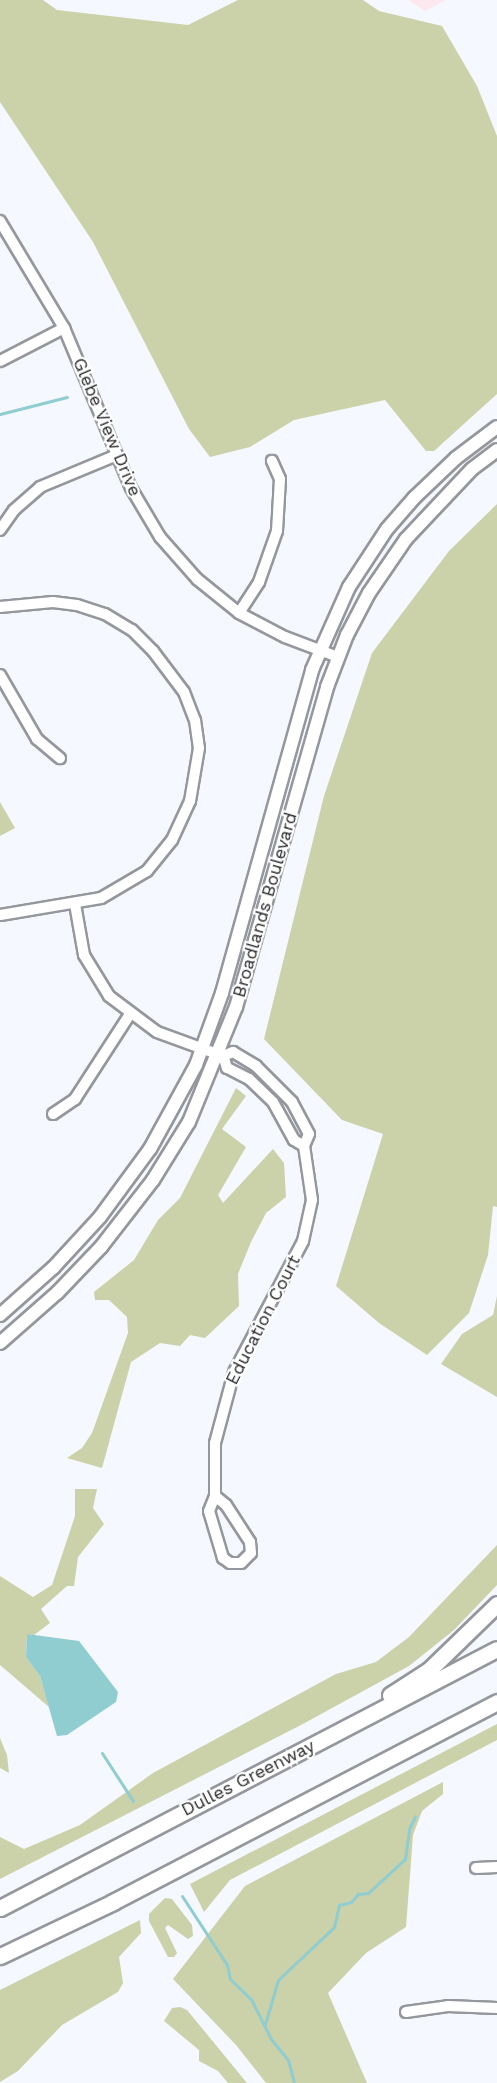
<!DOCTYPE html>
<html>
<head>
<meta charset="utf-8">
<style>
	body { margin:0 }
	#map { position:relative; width:497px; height:2083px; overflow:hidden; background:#f5f8fe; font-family:"Work Sans",sans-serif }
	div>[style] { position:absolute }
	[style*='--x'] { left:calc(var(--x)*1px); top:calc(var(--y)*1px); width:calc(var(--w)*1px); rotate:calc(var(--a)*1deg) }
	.industrial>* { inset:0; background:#fce8ef }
	.green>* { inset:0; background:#cbd1a9 }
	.water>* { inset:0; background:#8fcdd1 }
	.stream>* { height:3px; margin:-1.5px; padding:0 1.5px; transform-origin:1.5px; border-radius:1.5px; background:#8fcdd1 }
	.roads { filter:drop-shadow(2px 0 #94979c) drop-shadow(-2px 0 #94979c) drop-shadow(0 2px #94979c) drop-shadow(0 -2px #94979c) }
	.minor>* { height:10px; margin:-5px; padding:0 5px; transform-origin:5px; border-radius:5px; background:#fff }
	.major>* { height:12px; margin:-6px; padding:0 6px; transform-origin:6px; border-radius:6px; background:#fff }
	.highway>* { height:15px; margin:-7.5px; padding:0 7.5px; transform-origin:7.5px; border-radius:7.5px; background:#fff }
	span { translate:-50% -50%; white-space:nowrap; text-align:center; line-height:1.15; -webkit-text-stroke:4.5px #fff; paint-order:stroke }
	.street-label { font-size:18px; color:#2a2b2d }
</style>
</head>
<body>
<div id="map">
	<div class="industrial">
		<i style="clip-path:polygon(408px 0,446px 0,425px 11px)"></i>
	</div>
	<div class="green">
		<i style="clip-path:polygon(0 0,43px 0,57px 10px,188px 25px,238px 0,363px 0,379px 11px,442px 26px,477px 86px,497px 136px,497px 394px,434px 451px,426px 451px,385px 400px,294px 420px,250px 447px,210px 457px,189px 429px,93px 242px,0 102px)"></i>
		<i style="clip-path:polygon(497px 504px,497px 1207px,493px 1206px,488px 1255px,469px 1313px,427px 1355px,379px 1323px,336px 1286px,383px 1134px,342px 1120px,264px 1039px,324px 796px,372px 653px,449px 551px)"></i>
		<i style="clip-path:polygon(0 802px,15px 828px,0 836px)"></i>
		<i style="clip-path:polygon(236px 1088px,246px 1096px,222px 1129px,246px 1147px,218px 1195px,223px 1203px,273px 1149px,284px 1163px,286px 1197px,266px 1213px,251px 1242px,238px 1274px,239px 1306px,205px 1338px,190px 1335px,180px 1346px,160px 1343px,131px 1362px,102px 1468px,67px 1458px,82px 1448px,92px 1433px,128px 1333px,127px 1317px,109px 1300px,95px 1300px,94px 1292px,134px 1260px,158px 1220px,180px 1198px)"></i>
		<i style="clip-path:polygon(497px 1296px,497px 1397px,441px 1364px,462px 1334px,493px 1315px)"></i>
		<i style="clip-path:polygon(75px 1489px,97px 1489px,93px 1508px,104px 1524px,78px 1557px,74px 1586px,67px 1586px,41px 1609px,50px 1623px,34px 1635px,27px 1634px,26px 1657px,40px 1676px,49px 1707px,0 1665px,0 1576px,33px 1597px,52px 1585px,75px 1516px)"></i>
		<i style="clip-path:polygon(497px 1545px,497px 1585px,454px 1630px,409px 1666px,301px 1725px,0 1879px,0 1837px,24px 1849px,80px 1825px,153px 1773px,336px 1674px,376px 1662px,409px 1637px)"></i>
		<i style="clip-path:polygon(497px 1724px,497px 1740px,230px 1880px,204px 1912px,190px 1884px)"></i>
		<i style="clip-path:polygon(0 1738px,7px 1755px,9px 1773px,0 1768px)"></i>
		<i style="clip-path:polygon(443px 1782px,443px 1794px,422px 1811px,413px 1835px,406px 1927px,366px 1953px,328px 1993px,367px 2083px,266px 2083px,236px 2045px,173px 1979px,245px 1886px)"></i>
		<i style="clip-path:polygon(165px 1898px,172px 1899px,192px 1925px,193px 1936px,188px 1939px,168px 1925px,165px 1928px,177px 1953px,174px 1957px,168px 1957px,149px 1921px,149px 1914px)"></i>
		<i style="clip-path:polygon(140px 1920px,141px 1933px,119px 1957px,123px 1983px,118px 1992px,62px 2025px,18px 2071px,0 2082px,0 1990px)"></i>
		<i style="clip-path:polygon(180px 2007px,187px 2010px,247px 2083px,228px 2083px,218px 2071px,199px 2061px,199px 2050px,164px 2021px,172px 2008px)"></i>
	</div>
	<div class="water">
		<i style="clip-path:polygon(27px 1634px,79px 1641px,118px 1692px,116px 1702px,67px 1735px,57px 1736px,40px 1676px,26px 1657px)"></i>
	</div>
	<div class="stream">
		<i style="--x:0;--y:414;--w:69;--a:-14.2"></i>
		<i style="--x:102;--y:1753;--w:57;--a:57.1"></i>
		<i style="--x:182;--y:1896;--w:82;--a:56.9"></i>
		<i style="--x:227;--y:1965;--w:14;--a:78"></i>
		<i style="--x:230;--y:1979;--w:29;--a:44"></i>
		<i style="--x:251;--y:1999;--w:45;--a:63.4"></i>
		<i style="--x:271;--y:2039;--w:27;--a:51"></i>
		<i style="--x:288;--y:2060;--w:24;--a:75"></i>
		<i style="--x:265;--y:2024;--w:46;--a:-73.5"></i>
		<i style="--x:278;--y:1980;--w:77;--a:-43.4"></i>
		<i style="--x:334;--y:1927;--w:23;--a:-77"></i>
		<i style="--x:339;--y:1905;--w:12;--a:-14"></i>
		<i style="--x:351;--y:1902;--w:11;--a:-49"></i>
		<i style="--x:358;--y:1894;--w:10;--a:-6"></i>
		<i style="--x:368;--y:1893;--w:50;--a:-42.6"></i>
		<i style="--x:405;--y:1859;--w:30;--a:-82"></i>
		<i style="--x:409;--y:1829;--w:14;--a:-65"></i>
	</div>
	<div class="roads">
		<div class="minor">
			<i style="--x:0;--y:221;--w:125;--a:59.1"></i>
			<i style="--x:64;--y:328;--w:173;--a:67.3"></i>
			<i style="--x:131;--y:488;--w:57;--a:59.4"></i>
			<i style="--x:160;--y:537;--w:56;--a:48.6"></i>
			<i style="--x:197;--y:579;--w:54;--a:39"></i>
			<i style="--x:239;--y:613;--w:52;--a:27.6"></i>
			<i style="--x:285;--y:637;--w:57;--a:20.7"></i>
			<i style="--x:0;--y:361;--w:72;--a:-27.3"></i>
			<i style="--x:0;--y:530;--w:24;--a:-55"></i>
			<i style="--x:14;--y:510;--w:35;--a:-41"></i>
			<i style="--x:40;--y:487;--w:83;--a:-22.6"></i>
			<i style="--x:0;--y:607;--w:53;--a:-5.4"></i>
			<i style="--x:53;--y:602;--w:24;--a:7"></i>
			<i style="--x:77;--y:605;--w:29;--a:18"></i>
			<i style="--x:105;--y:614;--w:31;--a:31"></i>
			<i style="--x:132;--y:630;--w:30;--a:45"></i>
			<i style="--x:153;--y:651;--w:51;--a:52.9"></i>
			<i style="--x:184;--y:692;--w:30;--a:69"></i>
			<i style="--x:195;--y:720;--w:28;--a:82"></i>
			<i style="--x:199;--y:748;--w:54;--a:99.6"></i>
			<i style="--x:190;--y:801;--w:43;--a:114.8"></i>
			<i style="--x:172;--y:840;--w:40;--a:129"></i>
			<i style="--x:147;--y:871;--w:53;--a:149.6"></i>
			<i style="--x:101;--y:898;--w:102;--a:170.4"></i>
			<i style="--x:239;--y:613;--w:37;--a:-57"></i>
			<i style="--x:259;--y:582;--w:54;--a:-70.6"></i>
			<i style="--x:277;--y:531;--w:52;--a:-86.7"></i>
			<i style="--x:280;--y:479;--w:20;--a:-114"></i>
			<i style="--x:0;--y:675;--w:74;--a:60"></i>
			<i style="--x:37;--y:739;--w:30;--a:40"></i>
			<i style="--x:75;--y:904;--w:52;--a:80"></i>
			<i style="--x:84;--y:955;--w:48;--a:58.6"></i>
			<i style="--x:109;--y:996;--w:60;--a:36.9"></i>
			<i style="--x:157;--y:1032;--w:70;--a:20"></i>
			<i style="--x:233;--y:1052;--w:27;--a:31"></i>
			<i style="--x:256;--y:1066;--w:51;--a:45"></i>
			<i style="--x:292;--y:1102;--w:36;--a:62"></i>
			<i style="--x:309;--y:1134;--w:13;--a:113"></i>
			<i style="--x:304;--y:1146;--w:12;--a:-149"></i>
			<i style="--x:294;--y:1140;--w:43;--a:-118.9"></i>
			<i style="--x:273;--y:1102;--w:33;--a:-136"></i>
			<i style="--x:249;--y:1079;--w:25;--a:-153"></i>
			<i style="--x:227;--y:1068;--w:13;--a:-108"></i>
			<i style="--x:223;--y:1056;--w:11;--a:-22"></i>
			<i style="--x:53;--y:1114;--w:27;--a:-34"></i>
			<i style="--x:75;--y:1099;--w:101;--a:-57.1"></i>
			<i style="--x:215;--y:1496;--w:14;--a:39"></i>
			<i style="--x:226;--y:1505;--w:44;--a:57"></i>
			<i style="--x:250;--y:1542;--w:11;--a:85"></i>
			<i style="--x:251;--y:1553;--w:14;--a:135"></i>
			<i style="--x:241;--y:1563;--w:11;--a:180"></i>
			<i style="--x:230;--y:1563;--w:9;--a:-144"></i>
			<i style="--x:223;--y:1558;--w:49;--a:-106.6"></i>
			<i style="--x:209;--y:1511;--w:16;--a:-68"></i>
			<i style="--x:215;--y:1496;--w:53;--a:-90"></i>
			<i style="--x:215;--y:1443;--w:73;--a:-75"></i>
			<i style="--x:234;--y:1372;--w:148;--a:-62.2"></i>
			<i style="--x:303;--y:1241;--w:42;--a:-77.6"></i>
			<i style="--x:312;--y:1200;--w:55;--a:-98.4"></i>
			<i style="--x:476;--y:1868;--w:21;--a:-3"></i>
			<i style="--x:406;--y:2012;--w:42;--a:-8.1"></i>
			<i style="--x:448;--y:2006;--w:49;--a:2.3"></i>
		</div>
		<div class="major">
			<i style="--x:0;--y:1315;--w:71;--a:-41.6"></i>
			<i style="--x:53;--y:1268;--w:69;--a:-47.3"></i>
			<i style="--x:100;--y:1217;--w:84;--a:-53.7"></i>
			<i style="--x:150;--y:1149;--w:96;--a:-61.3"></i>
			<i style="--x:196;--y:1065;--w:77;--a:-70.1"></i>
			<i style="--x:222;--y:993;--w:335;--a:-74.4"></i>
			<i style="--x:312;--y:670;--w:91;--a:-66"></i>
			<i style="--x:349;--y:587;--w:69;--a:-56.8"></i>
			<i style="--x:387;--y:529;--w:41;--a:-48.9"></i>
			<i style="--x:414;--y:498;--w:58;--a:-43.6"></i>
			<i style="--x:456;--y:458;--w:51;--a:-37.1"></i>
			<i style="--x:0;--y:1343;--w:76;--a:-41.3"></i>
			<i style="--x:57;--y:1293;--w:64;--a:-46.3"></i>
			<i style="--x:101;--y:1247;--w:85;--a:-52.2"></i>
			<i style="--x:153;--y:1180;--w:68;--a:-58.2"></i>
			<i style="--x:189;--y:1122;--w:124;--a:-67.8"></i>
			<i style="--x:236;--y:1007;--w:333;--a:-74.1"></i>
			<i style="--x:327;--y:687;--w:56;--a:-69"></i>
			<i style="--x:347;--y:635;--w:47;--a:-62.4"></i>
			<i style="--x:369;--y:593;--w:65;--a:-55.6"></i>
			<i style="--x:406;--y:539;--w:96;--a:-46.7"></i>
			<i style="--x:472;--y:469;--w:31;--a:-37"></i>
		</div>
		<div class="highway">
			<i style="--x:390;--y:1695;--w:46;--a:-32.7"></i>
			<i style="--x:429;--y:1670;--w:95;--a:-44.1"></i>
			<i style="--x:0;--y:1908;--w:560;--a:-27.53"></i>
			<i style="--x:0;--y:1956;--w:125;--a:-25.5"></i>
			<i style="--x:113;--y:1902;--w:433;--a:-27.5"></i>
		</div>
	</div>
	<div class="street-label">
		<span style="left:107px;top:427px;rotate:67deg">Glebe View Drive</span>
		<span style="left:265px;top:905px;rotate:-74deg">Broadlands Boulevard</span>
		<span style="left:263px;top:1320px;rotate:-63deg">Education Court</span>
		<span style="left:248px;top:1778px;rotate:-27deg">Dulles Greenway</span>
	</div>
</div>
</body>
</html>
